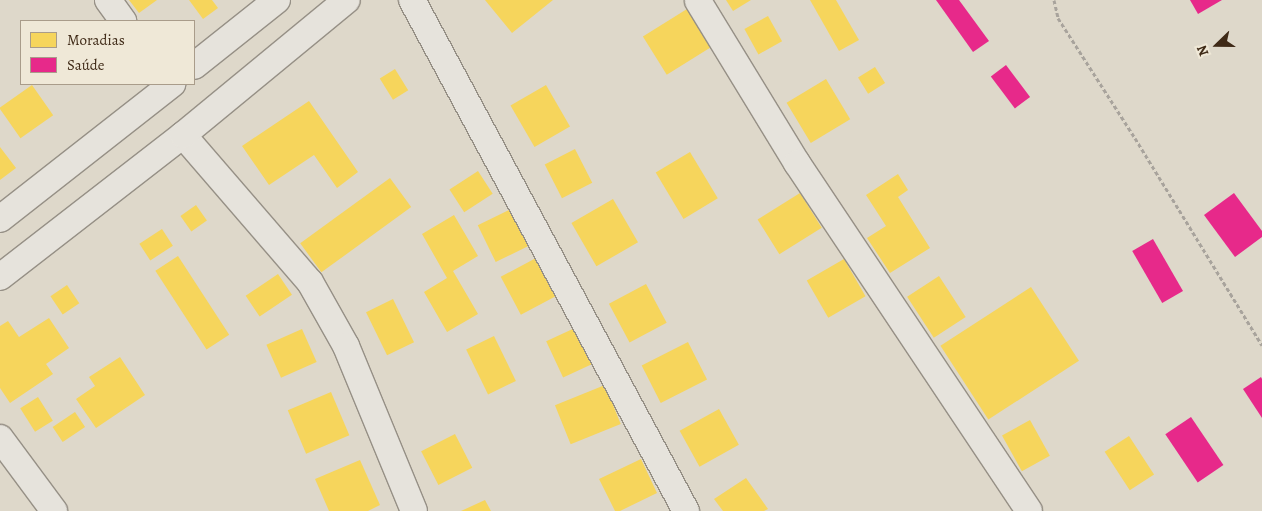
<!DOCTYPE html>
<html>
<head>
<meta charset="utf-8">
<style>
	body { margin:0 }
	#map { position:relative; width:1262px; height:511px; overflow:hidden; background:#ded8ca; font-family:Alegreya,serif }
	div>[style] { position:absolute }
	[style*='--x'] { left:calc(var(--x)*1px); top:calc(var(--y)*1px); width:calc(var(--w)*1px); rotate:calc(var(--a)*1deg) }
	.homes>* { inset:0; background:#f6d55c; transform-origin:0 0 }
	.health>* { inset:0; background:#e7298a; transform-origin:0 0 }
	.path>* { height:3px; margin-top:-1.5px; transform-origin:0; background:repeating-linear-gradient(90deg,#a8a39c 0 4px,transparent 0 6.5px) }
	.roads { filter:drop-shadow(1px 0 #969086) drop-shadow(-1px 0 #969086) drop-shadow(0 1px #969086) drop-shadow(0 -1px #969086) }
	.street>* { height:26px; margin:-13px; padding:0 13px; transform-origin:13px; border-radius:13px; background:#e6e3dc }
	span { translate:-50% -50%; white-space:nowrap; text-align:center; line-height:1.15; -webkit-text-stroke:5px #efe8d7; paint-order:stroke }
	.legend { position:absolute; left:20px; top:20px; width:175px; height:65px; box-sizing:border-box; background:#efe8d7; border:1px solid #a99c8a; margin:0; padding:6px 9px; list-style:none; font-size:15px; color:#3f2a17 }
	.legend li { display:flex; align-items:center; gap:10px; height:25px }
	.legend b { width:25px; border:1px solid #a99c8a }
	.north { position:absolute; left:1192px; top:20px; width:50px; height:50px; -webkit-text-stroke:4px #efe8d7; paint-order:stroke; rotate:248deg; font-size:14px; font-weight:700; line-height:20px; text-align:center; color:#3f2a17 }
	.north::after { content:''; display:block; margin:auto; width:18px; height:22px; background:#3f2a17; clip-path:polygon(50% 0,100% 100%,50% 72%,0 100%) }
</style>
</head>
<body>
<div id="map">
	<div class="homes">
		<i style="clip-path:polygon(129px 0,157px 0,139px 13px)"></i>
		<i style="clip-path:polygon(189px 0,212px 0,218px 8px,203px 19px)"></i>
		<i style="clip-path:polygon(485px 0,553px 0,512px 33px)"></i>
		<i style="clip-path:polygon(726px 0,751px 0,733px 11px)"></i>
		<i style="clip-path:polygon(810px 0,836px 0,859px 40px,839px 51px)"></i>
		<i style="left:687px;top:9px;width:45px;height:52px;rotate:58deg"></i>
		<i style="left:768px;top:16px;width:29px;height:27px;rotate:61deg"></i>
		<i style="left:875px;top:67px;width:19px;height:20px;rotate:58deg"></i>
		<i style="left:395px;top:69px;width:25px;height:18px;rotate:58deg"></i>
		<i style="left:826px;top:79px;width:47px;height:46px;rotate:59deg"></i>
		<i style="left:32px;top:85px;width:37px;height:40px;rotate:55deg"></i>
		<i style="left:546px;top:85px;width:48px;height:41px;rotate:60deg"></i>
		<i style="clip-path:polygon(309px 101px,358px 172px,337px 188px,314px 155px,269px 185px,242px 146px)"></i>
		<i style="clip-path:polygon(0 147px,16px 168px,0 180px)"></i>
		<i style="left:575px;top:149px;width:38px;height:34px;rotate:63deg"></i>
		<i style="left:690px;top:152px;width:54px;height:40px;rotate:59deg"></i>
		<i style="left:478px;top:171px;width:27px;height:34px;rotate:57deg"></i>
		<i style="clip-path:polygon(898px 174px,908px 190px,898px 197px,930px 248px,890px 273px,867px 238px,886px 226px,866px 195px)"></i>
		<i style="left:390px;top:178px;width:36px;height:111px;rotate:54deg"></i>
		<i style="left:800px;top:193px;width:41px;height:50px;rotate:58deg"></i>
		<i style="left:613px;top:199px;width:50px;height:48px;rotate:60deg"></i>
		<i style="left:196px;top:205px;width:19px;height:19px;rotate:55deg"></i>
		<i style="left:511px;top:209px;width:41px;height:37px;rotate:64deg"></i>
		<i style="clip-path:polygon(454px 215px,478px 256px,453px 271px,478px 314px,447px 332px,424px 292px,447px 278px,422px 234px)"></i>
		<i style="left:162px;top:229px;width:20px;height:27px;rotate:57deg"></i>
		<i style="left:178px;top:256px;width:94px;height:27px;rotate:57deg"></i>
		<i style="left:536px;top:258px;width:43px;height:40px;rotate:62deg"></i>
		<i style="left:844px;top:259px;width:43px;height:43px;rotate:60deg"></i>
		<i style="left:278px;top:274px;width:25px;height:39px;rotate:56deg"></i>
		<i style="left:939px;top:276px;width:49px;height:38px;rotate:57deg"></i>
		<i style="left:646px;top:284px;width:44px;height:42px;rotate:62deg"></i>
		<i style="left:67px;top:285px;width:22px;height:20px;rotate:56deg"></i>
		<i style="left:1031px;top:287px;width:88px;height:108px;rotate:57deg"></i>
		<i style="left:393px;top:299px;width:48px;height:30px;rotate:64deg"></i>
		<i style="clip-path:polygon(49px 318px,69px 348px,46px 364px,53px 374px,10px 403px,0 388px,0 326px,8px 321px,19px 337px)"></i>
		<i style="left:577px;top:327px;width:40px;height:34px;rotate:65deg"></i>
		<i style="left:302px;top:329px;width:36px;height:39px;rotate:66deg"></i>
		<i style="left:494px;top:336px;width:50px;height:31px;rotate:64deg"></i>
		<i style="left:688px;top:342px;width:42px;height:52px;rotate:63deg"></i>
		<i style="clip-path:polygon(120px 357px,145px 395px,96px 428px,76px 399px,95px 386px,89px 377px)"></i>
		<i style="left:605px;top:385px;width:42px;height:54px;rotate:68deg"></i>
		<i style="left:331px;top:392px;width:47px;height:47px;rotate:67deg"></i>
		<i style="left:38px;top:397px;width:28px;height:21px;rotate:58deg"></i>
		<i style="left:719px;top:409px;width:41px;height:45px;rotate:61deg"></i>
		<i style="left:75px;top:412px;width:18px;height:27px;rotate:56deg"></i>
		<i style="left:1030px;top:420px;width:41px;height:32px;rotate:61deg"></i>
		<i style="left:455px;top:434px;width:38px;height:38px;rotate:63deg"></i>
		<i style="left:1129px;top:436px;width:46px;height:29px;rotate:57deg"></i>
		<i style="clip-path:polygon(641px 459px,657px 493px,620px 511px,615px 511px,599px 479px)"></i>
		<i style="clip-path:polygon(360px 460px,380px 505px,368px 511px,329px 511px,315px 479px)"></i>
		<i style="clip-path:polygon(746px 478px,768px 509px,764px 511px,723px 511px,714px 499px)"></i>
		<i style="clip-path:polygon(485px 500px,491px 511px,461px 511px)"></i>
	</div>
	<div class="health">
		<i style="clip-path:polygon(936px 0,959px 0,989px 41px,973px 52px)"></i>
		<i style="clip-path:polygon(1190px 0,1222px 0,1198px 14px)"></i>
		<i style="left:1006px;top:65px;width:40px;height:19px;rotate:53deg"></i>
		<i style="clip-path:polygon(1234px 193px,1262px 231px,1262px 237px,1235px 257px,1204px 215px)"></i>
		<i style="left:1153px;top:239px;width:60px;height:24px;rotate:60deg"></i>
		<i style="clip-path:polygon(1261px 377px,1262px 379px,1262px 418px,1243px 389px)"></i>
		<i style="left:1191px;top:417px;width:58px;height:31px;rotate:56deg"></i>
	</div>
	<div class="path">
		<i style="--x:1054;--y:0;--w:18;--a:77"></i>
		<i style="--x:1058;--y:18;--w:143;--a:57.3"></i>
		<i style="--x:1135;--y:138;--w:243;--a:58.5"></i>
	</div>
	<div class="roads">
		<div class="street">
			<i style="--x:108;--y:0;--w:26;--a:54"></i>
			<i style="--x:412;--y:0;--w:580;--a:61.8"></i>
			<i style="--x:698;--y:1;--w:190;--a:58.6"></i>
			<i style="--x:797;--y:163;--w:418;--a:56.3"></i>
			<i style="--x:194;--y:66;--w:106;--a:-38.5"></i>
			<i style="--x:183;--y:135;--w:194;--a:49.2"></i>
			<i style="--x:310;--y:282;--w:73;--a:60.6"></i>
			<i style="--x:346;--y:346;--w:178;--a:67.6"></i>
			<i style="--x:0;--y:219;--w:219;--a:-38.1"></i>
			<i style="--x:0;--y:277;--w:232;--a:-37.8"></i>
			<i style="--x:183;--y:135;--w:212;--a:-39.5"></i>
			<i style="--x:0;--y:438;--w:91;--a:53.5"></i>
		</div>
	</div>
	<ul class="legend">
	<li><b style="height:14px;background:#f6d55c"></b>Moradias</li>
	<li><b style="height:14px;background:#e7298a"></b>Saúde</li>
	</ul>
	<div class="north">N</div>
</div>
</body>
</html>
